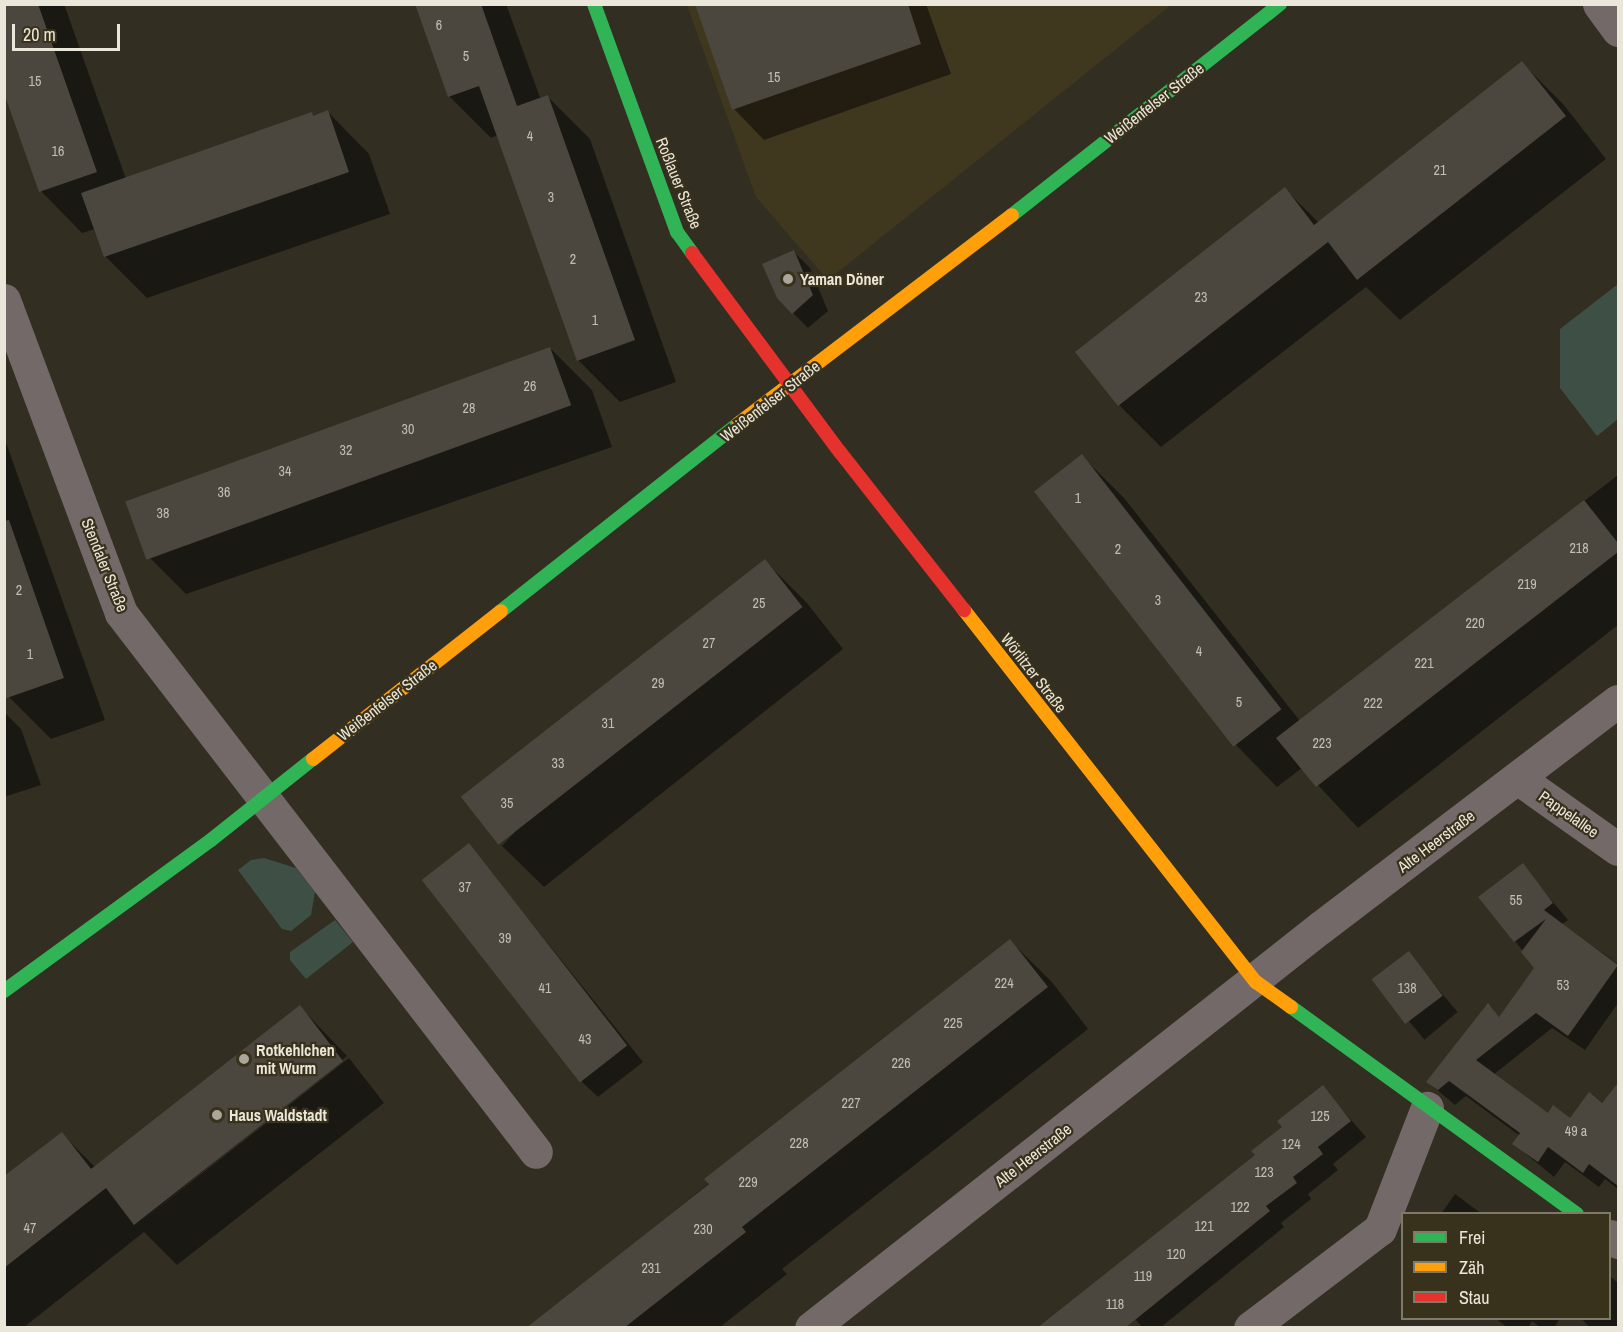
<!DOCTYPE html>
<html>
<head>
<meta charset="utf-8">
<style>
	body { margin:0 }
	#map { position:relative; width:1623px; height:1332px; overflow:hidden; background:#322e22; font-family:"Archivo Narrow",sans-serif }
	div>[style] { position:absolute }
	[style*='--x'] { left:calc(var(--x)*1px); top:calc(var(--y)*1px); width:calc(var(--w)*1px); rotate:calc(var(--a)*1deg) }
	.built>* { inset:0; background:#40381e }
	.green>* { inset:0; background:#3e5045 }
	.shadow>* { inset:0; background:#0007; transform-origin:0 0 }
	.building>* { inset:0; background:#4c473e; transform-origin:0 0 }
	.street>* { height:33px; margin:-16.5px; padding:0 16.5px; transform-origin:16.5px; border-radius:16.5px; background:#736969 }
	.fast>* { height:14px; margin:-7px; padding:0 7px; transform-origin:7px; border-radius:7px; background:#30b455 }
	.slow>* { height:14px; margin:-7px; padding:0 7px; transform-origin:7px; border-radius:7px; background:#ff9f0a }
	.jam>* { height:14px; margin:-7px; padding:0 7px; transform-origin:7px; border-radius:7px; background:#e5322d }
	.dots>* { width:16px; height:16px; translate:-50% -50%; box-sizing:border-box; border:3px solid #38311c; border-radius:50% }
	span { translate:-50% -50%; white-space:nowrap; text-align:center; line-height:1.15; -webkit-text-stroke:4.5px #38311c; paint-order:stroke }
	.number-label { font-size:14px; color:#c2beb2 }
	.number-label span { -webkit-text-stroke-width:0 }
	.street-label { font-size:16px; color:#eae6d9 }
	.poi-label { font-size:16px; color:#eae6d9; font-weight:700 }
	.left { translate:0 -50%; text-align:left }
	.frame { position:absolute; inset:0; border:6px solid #eae6d9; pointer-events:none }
	.legend { position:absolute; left:1401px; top:1212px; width:210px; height:108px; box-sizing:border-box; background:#38311c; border:2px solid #7f7968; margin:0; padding:8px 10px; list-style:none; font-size:18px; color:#eae6d9 }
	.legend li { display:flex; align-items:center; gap:12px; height:30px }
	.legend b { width:30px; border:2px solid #7f7968 }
	.scale { position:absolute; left:12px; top:24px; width:108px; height:27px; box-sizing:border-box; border:3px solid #eae6d9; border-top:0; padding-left:8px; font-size:18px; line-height:21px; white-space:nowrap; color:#eae6d9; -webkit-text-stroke:4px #38311c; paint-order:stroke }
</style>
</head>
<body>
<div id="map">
	<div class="built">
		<i style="clip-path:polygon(687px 5px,1171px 5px,828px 280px,756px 197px)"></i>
	</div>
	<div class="green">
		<i style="clip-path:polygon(1618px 284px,1618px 419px,1597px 436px,1560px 388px,1560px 329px)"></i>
		<i style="clip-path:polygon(264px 858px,296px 868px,315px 892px,311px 915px,291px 931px,282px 929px,238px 870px,251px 860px)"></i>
		<i style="clip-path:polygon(335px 920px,353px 942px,306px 979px,290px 960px,290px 952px)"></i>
	</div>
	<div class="shadow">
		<i style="clip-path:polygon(4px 4px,64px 4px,126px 179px,311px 114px,314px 117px,328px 112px,369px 154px,390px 214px,147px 298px,105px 256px,95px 229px,82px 233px,41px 191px)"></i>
		<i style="clip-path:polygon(417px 4px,506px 4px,541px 100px,548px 97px,590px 139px,676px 382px,620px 402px,578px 360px,498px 135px,491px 138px,449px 96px)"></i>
		<i style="clip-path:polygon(697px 4px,926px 4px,951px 74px,764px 140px,734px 109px)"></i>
		<i style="clip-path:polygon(1522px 63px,1564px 105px,1606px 159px,1400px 320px,1366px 287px,1161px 447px,1119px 405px,1077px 352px,1285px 189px,1319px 223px)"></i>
		<i style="clip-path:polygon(794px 252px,810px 268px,828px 311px,808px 328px,778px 298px)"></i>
		<i style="clip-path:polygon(550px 348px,592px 390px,612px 447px,186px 594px,144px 552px)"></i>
		<i style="clip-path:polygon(4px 437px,105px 720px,51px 739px,9px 697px,4px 684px)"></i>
		<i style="clip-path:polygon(1082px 456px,1124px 498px,1300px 721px,1618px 475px,1618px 625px,1358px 828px,1302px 768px,1277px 787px,1236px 745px)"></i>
		<i style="clip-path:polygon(765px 561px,807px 603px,843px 649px,544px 887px,502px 846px)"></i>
		<i style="clip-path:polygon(4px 712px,21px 729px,41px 785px,4px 797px)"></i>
		<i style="clip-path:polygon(469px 845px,643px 1062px,598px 1097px,582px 1082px)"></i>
		<i style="clip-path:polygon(1522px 865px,1568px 920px,1562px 924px,1618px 964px,1618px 1003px,1585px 1050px,1552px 1028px,1493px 1075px,1548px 1115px,1571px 1120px,1606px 1100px,1618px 1109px,1618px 1189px,1605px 1179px,1599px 1187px,1565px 1162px,1554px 1177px,1514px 1144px,1520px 1136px,1466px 1096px,1455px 1105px,1428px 1082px,1488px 1005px,1500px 1018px,1536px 968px,1481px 897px)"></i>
		<i style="clip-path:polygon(1010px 941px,1052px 982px,1088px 1029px,782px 1269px,787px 1274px,719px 1328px,529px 1328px)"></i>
		<i style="left:1408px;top:953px;width:77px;height:43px;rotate:50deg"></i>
		<i style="clip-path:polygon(300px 1007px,347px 1056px,139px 1223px,349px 1058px,384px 1103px,177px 1265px,144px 1232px,23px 1328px,4px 1328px,4px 1178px,62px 1134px,95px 1167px)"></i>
		<i style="clip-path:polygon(1322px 1087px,1366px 1137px,1333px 1164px,1338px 1170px,1308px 1194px,1311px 1199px,1281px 1223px,1284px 1227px,1160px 1328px,1143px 1328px,1135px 1319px,1257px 1156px)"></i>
		<i style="clip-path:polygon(1455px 1194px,1482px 1214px,1441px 1214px)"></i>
		<i style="clip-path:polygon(1610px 1276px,1618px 1283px,1618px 1328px,1590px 1328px,1581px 1318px,1610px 1318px)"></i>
		<i style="clip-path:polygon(1495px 1318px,1560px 1318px,1554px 1328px,1541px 1328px,1532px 1321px,1528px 1328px,1508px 1328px)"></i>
	</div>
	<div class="building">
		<i style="clip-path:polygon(4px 4px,38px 4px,97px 172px,39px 192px,4px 93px)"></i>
		<i style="clip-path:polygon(415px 4px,481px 4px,517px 106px,548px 95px,635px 340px,577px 361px,479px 86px,448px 97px)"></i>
		<i style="clip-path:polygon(695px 4px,908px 4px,921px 44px,732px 110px)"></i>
		<i style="clip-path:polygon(1522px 61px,1566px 116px,1357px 280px,1328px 242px,1118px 406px,1075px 352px,1285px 187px,1314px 225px)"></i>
		<i style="clip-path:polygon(328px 110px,349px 172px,104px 257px,81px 193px,312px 112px,313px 116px)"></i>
		<i style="clip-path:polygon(794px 250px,813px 295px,792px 314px,777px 298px,762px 264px)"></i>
		<i style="left:550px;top:347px;width:62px;height:452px;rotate:70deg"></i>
		<i style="left:1082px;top:454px;width:324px;height:61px;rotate:52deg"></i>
		<i style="clip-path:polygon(1584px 500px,1618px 543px,1618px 552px,1316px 787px,1276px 738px)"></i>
		<i style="clip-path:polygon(9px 520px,64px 678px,4px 699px,4px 521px)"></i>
		<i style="left:765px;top:559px;width:61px;height:386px;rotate:52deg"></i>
		<i style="left:469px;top:843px;width:257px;height:60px;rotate:52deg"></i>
		<i style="clip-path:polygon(1523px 863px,1553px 903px,1544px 910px,1618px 965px,1568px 1036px,1536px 1013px,1476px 1060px,1548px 1113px,1553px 1105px,1570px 1118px,1589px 1092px,1602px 1103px,1618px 1083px,1618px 1186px,1589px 1164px,1583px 1173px,1548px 1147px,1538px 1162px,1512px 1144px,1520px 1133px,1449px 1081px,1438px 1090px,1426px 1082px,1488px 1003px,1499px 1017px,1534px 968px,1521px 952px,1546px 919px,1514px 942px,1478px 897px)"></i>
		<i style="clip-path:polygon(1010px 939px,1048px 987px,742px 1227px,746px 1232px,624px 1328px,526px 1328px,709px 1184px,704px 1179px)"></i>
		<i style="left:1409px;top:951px;width:56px;height:47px;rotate:53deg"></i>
		<i style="clip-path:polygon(300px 1005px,343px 1061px,134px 1225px,106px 1188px,4px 1268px,4px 1176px,62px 1132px,99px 1179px,91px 1169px)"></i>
		<i style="clip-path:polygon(1323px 1085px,1351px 1121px,1318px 1147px,1323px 1154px,1293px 1177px,1297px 1183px,1266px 1206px,1270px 1211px,1125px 1328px,1037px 1328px,1255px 1155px,1251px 1151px,1282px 1127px,1277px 1121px)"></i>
	</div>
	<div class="street">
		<i style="--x:1599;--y:4;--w:32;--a:54"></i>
		<i style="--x:4;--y:300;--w:334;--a:69.5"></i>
		<i style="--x:121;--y:613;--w:680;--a:52.41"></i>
		<i style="--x:1519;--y:779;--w:121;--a:35.3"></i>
		<i style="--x:1610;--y:1236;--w:10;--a:37"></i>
		<i style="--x:811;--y:1328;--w:649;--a:-38.18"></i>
		<i style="--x:1321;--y:927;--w:373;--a:-37.3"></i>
		<i style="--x:1250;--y:1328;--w:163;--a:-37.3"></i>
		<i style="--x:1380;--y:1229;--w:130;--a:-68.8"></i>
	</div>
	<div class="fast">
		<i style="--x:594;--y:4;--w:243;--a:70"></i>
		<i style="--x:677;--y:232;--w:26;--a:54"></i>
		<i style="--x:1012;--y:215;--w:341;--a:-38.2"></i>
		<i style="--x:501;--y:611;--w:303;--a:-38.3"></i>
		<i style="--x:4;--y:991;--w:256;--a:-36.1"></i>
		<i style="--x:211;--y:840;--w:130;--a:-38.5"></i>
		<i style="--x:1291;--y:1007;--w:353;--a:35.9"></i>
	</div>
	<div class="slow">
		<i style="--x:739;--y:423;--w:343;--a:-37.3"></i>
		<i style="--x:964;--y:610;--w:473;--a:51.9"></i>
		<i style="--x:1256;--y:982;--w:43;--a:35.5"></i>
		<i style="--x:313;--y:759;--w:239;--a:-38.2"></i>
	</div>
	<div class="jam">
		<i style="--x:692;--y:253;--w:248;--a:53.4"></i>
		<i style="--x:840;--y:452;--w:201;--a:51.9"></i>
	</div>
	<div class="dots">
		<i style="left:788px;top:279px;background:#aaa699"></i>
		<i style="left:244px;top:1059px;background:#aaa699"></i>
		<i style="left:217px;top:1115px;background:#aaa699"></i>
	</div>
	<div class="number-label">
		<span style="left:439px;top:25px">6</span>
		<span style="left:466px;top:56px">5</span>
		<span style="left:774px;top:77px">15</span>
		<span style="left:35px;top:81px">15</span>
		<span style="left:530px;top:136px">4</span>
		<span style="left:58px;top:151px">16</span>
		<span style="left:1440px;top:170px">21</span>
		<span style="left:551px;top:197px">3</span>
		<span style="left:573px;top:259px">2</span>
		<span style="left:1201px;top:297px">23</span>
		<span style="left:595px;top:320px">1</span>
		<span style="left:530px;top:386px">26</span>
		<span style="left:469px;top:408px">28</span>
		<span style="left:408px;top:429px">30</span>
		<span style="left:346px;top:450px">32</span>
		<span style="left:285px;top:471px">34</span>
		<span style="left:224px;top:492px">36</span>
		<span style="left:1078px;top:498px">1</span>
		<span style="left:163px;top:513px">38</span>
		<span style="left:1579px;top:548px">218</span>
		<span style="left:1118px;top:549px">2</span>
		<span style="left:1527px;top:584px">219</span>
		<span style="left:19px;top:590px">2</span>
		<span style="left:1158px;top:600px">3</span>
		<span style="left:759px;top:603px">25</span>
		<span style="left:1475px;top:623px">220</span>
		<span style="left:709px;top:643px">27</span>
		<span style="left:1199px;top:651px">4</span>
		<span style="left:30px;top:654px">1</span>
		<span style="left:1424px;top:663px">221</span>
		<span style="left:658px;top:683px">29</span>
		<span style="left:1239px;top:702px">5</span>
		<span style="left:1373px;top:703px">222</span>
		<span style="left:608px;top:723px">31</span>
		<span style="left:1322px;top:743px">223</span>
		<span style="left:558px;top:763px">33</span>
		<span style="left:507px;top:803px">35</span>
		<span style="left:465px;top:887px">37</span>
		<span style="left:1516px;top:900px">55</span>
		<span style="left:505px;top:938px">39</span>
		<span style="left:1004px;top:983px">224</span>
		<span style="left:1563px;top:985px">53</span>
		<span style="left:545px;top:988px">41</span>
		<span style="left:1407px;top:988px">138</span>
		<span style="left:953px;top:1023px">225</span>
		<span style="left:585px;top:1039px">43</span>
		<span style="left:901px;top:1063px">226</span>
		<span style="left:851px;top:1103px">227</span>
		<span style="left:1320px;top:1116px">125</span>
		<span style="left:1576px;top:1131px">49 a</span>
		<span style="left:799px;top:1143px">228</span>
		<span style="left:1291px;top:1144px">124</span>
		<span style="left:1264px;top:1172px">123</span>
		<span style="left:748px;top:1182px">229</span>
		<span style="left:1240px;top:1207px">122</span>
		<span style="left:1204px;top:1226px">121</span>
		<span style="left:30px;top:1228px">47</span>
		<span style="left:703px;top:1229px">230</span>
		<span style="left:1176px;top:1254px">120</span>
		<span style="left:651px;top:1268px">231</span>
		<span style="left:1143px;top:1276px">119</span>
		<span style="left:1115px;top:1304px">118</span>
	</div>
	<div class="street-label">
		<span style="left:1154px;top:103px;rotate:-38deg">Weißenfelser Straße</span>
		<span style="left:679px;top:183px;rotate:68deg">Roßlauer Straße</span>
		<span style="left:770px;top:401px;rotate:-38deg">Weißenfelser Straße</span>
		<span style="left:105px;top:565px;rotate:68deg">Stendaler Straße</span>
		<span style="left:1034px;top:673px;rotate:52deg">Wörlitzer Straße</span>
		<span style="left:387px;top:700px;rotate:-38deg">Weißenfelser Straße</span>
		<span style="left:1569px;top:814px;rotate:35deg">Pappelallee</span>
		<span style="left:1436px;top:841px;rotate:-37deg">Alte Heerstraße</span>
		<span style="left:1033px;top:1155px;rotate:-38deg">Alte Heerstraße</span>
	</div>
	<div class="poi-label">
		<span class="left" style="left:800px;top:279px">Yaman Döner</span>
		<span class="left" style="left:256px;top:1059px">Rotkehlchen<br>mit Wurm</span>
		<span class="left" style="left:229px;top:1115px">Haus Waldstadt</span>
	</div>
	<div class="frame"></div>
	<ul class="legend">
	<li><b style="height:8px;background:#30b455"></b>Frei</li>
	<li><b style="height:8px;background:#ff9f0a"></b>Zäh</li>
	<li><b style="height:8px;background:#e5322d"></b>Stau</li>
	</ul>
	<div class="scale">20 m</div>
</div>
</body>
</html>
